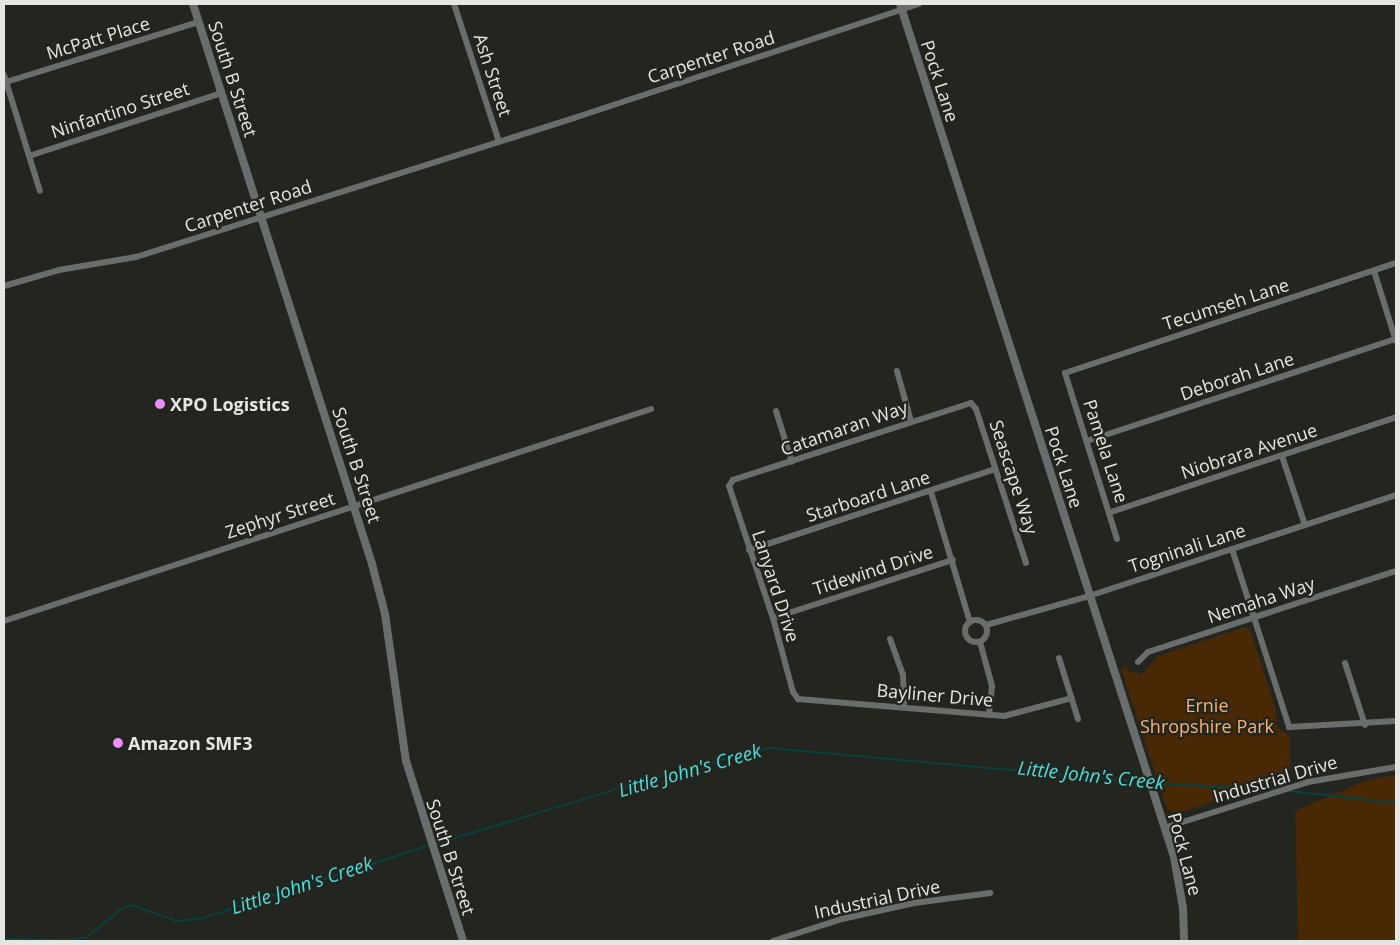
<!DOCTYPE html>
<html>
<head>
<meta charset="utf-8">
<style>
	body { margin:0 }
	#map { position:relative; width:1400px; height:945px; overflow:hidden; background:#22261e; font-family:"Open Sans",sans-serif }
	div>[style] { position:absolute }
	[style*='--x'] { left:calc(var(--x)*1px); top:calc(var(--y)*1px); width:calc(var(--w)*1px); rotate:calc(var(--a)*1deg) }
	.green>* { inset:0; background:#492805 }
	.stream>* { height:2px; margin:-1px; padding:0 1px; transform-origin:1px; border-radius:1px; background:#084243 }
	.minor>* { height:6px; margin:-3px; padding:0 3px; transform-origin:3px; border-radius:3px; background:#696e6c }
	.minor>.ring { margin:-3px; padding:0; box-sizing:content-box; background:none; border:6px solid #696e6c; border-radius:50% }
	.tertiary>* { height:8px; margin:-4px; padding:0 4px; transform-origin:4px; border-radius:4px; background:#696e6c }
	.dots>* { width:14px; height:14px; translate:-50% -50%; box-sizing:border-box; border:2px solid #22261e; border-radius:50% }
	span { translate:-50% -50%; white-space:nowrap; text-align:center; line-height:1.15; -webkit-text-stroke:4.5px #22261e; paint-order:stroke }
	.street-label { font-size:18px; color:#e4e7e1 }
	.poi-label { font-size:18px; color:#e4e7e1; font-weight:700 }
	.left { translate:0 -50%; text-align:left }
	.park-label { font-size:18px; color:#fcb26d }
	.water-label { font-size:19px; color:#4adde1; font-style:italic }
	.frame { position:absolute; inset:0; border:5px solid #e4e7e1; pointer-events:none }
</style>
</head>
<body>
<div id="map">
	<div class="green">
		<i style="clip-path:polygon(1245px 627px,1250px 629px,1275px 707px,1278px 728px,1290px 736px,1290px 776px,1176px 814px,1167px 809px,1121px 668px,1126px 666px,1130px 672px,1142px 674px,1158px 656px)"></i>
		<i style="clip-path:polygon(1396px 775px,1396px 941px,1298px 941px,1295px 811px,1367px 780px)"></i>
	</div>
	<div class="stream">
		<i style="--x:1154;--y:783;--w:120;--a:3.3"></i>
		<i style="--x:1288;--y:791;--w:109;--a:6.3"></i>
		<i style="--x:435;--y:844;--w:253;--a:-16.8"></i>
		<i style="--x:677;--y:771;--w:95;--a:-14"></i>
		<i style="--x:769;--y:748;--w:379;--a:5.2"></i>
		<i style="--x:4;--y:939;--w:65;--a:0.9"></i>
		<i style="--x:69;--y:940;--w:18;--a:-9"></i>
		<i style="--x:87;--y:937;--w:48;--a:-39"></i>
		<i style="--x:124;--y:907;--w:8;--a:-14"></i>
		<i style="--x:132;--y:905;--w:47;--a:20"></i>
		<i style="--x:176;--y:921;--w:27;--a:-6"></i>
		<i style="--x:203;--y:918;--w:238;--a:-17.8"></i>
	</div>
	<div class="minor">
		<i style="--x:454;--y:4;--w:145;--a:71.9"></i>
		<i style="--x:4;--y:75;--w:121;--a:72.8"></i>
		<i style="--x:6;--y:82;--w:202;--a:-17.3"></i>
		<i style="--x:29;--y:156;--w:203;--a:-18.1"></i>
		<i style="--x:1374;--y:271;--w:73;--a:72.6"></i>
		<i style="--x:4;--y:286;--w:57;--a:-16.2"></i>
		<i style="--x:59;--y:270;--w:78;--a:-9.6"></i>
		<i style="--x:136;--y:257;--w:460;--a:-17.6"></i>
		<i style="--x:574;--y:118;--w:363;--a:-18.3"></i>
		<i style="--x:897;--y:371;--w:52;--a:74.4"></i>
		<i style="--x:776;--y:411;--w:53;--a:72.6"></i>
		<i style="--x:1087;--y:441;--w:324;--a:-18.3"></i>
		<i style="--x:1282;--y:456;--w:73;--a:71.6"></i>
		<i style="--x:931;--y:492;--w:136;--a:73.3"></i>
		<i style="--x:1111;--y:512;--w:300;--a:-18.4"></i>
		<i style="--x:1117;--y:539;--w:174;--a:-107.4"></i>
		<i style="--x:1065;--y:373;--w:349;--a:-18.4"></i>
		<i style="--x:1232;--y:549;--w:187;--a:72.2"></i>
		<i style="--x:1289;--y:727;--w:107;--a:-3.2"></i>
		<i style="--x:749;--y:550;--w:259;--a:-18.2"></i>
		<i style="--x:1026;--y:563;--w:162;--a:-108"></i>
		<i style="--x:976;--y:409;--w:8;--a:-130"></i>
		<i style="--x:971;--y:403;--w:250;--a:162.1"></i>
		<i style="--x:733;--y:480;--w:7;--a:124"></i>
		<i style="--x:729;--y:486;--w:139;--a:71.6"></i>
		<i style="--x:773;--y:618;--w:77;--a:74.9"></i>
		<i style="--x:793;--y:692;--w:9;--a:54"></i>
		<i style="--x:798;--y:699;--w:207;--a:4.7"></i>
		<i style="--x:1004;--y:716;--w:70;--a:-14.8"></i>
		<i style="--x:773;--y:618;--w:189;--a:-17.9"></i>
		<i class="ring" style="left:965px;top:620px;width:16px;height:16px"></i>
		<i style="--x:4;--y:621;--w:681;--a:-18.14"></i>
		<i style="--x:986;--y:625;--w:107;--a:-15.7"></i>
		<i style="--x:1089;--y:596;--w:323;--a:-18.2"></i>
		<i style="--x:890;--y:639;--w:38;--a:70"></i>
		<i style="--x:903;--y:675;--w:32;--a:88"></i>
		<i style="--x:980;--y:642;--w:46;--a:74.7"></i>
		<i style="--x:992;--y:686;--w:29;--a:96"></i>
		<i style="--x:1059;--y:658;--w:64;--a:72.7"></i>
		<i style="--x:1138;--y:662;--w:14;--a:-45"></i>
		<i style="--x:1148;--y:652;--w:261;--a:-18.1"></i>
		<i style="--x:1345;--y:663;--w:65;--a:72.1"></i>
		<i style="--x:1164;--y:828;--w:151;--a:-17.7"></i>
		<i style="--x:1308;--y:782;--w:89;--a:-9.7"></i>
		<i style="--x:773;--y:941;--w:72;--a:-17.7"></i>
		<i style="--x:842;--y:919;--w:74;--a:-12.5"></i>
		<i style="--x:914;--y:903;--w:77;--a:-7.5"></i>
	</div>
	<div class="tertiary">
		<i style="--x:193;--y:4;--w:588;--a:72.27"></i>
		<i style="--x:372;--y:564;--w:52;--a:75.4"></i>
		<i style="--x:385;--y:614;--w:148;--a:81.9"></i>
		<i style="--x:406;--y:761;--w:189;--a:72.4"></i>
		<i style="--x:900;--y:4;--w:896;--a:72.19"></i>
		<i style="--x:1174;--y:857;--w:52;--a:80"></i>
		<i style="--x:1183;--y:908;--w:33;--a:88"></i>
	</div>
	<div class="dots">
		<i style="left:160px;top:404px;background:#eb8dfc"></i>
		<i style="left:118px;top:743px;background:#eb8dfc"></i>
	</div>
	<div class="street-label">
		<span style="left:98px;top:38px;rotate:-17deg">McPatt Place</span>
		<span style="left:711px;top:57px;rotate:-18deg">Carpenter Road</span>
		<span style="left:493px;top:75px;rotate:72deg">Ash Street</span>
		<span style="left:233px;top:79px;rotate:72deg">South B Street</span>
		<span style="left:940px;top:81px;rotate:72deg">Pock Lane</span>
		<span style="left:120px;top:110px;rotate:-18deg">Ninfantino Street</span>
		<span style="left:248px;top:206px;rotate:-18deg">Carpenter Road</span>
		<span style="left:1226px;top:304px;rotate:-18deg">Tecumseh Lane</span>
		<span style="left:1237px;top:376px;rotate:-18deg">Deborah Lane</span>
		<span style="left:844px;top:428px;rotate:-19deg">Catamaran Way</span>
		<span style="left:1106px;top:451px;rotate:72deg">Pamela Lane</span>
		<span style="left:1249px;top:451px;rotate:-18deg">Niobrara Avenue</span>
		<span style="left:357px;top:465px;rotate:72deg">South B Street</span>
		<span style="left:1064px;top:467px;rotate:72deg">Pock Lane</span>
		<span style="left:1014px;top:477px;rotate:72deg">Seascape Way</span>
		<span style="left:868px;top:496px;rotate:-18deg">Starboard Lane</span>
		<span style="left:280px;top:515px;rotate:-18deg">Zephyr Street</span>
		<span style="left:1187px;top:548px;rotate:-18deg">Togninali Lane</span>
		<span style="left:873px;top:570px;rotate:-18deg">Tidewind Drive</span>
		<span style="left:776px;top:586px;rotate:72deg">Lanyard Drive</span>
		<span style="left:1261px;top:600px;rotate:-18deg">Nemaha Way</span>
		<span style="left:935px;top:695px;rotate:5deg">Bayliner Drive</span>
		<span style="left:1275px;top:779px;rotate:-16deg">Industrial Drive</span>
		<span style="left:1185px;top:854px;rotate:75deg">Pock Lane</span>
		<span style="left:451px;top:857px;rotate:72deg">South B Street</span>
		<span style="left:877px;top:899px;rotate:-12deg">Industrial Drive</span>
	</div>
	<div class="poi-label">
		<span class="left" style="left:170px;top:404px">XPO Logistics</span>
		<span class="left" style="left:128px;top:743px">Amazon SMF3</span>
	</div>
	<div class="park-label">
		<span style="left:1207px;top:716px">Ernie<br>Shropshire Park</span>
	</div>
	<div class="water-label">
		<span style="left:690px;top:771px;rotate:-16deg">Little John's Creek</span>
		<span style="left:1091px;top:776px;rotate:6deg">Little John's Creek</span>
		<span style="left:302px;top:886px;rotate:-18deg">Little John's Creek</span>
	</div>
	<div class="frame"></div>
</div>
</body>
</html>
